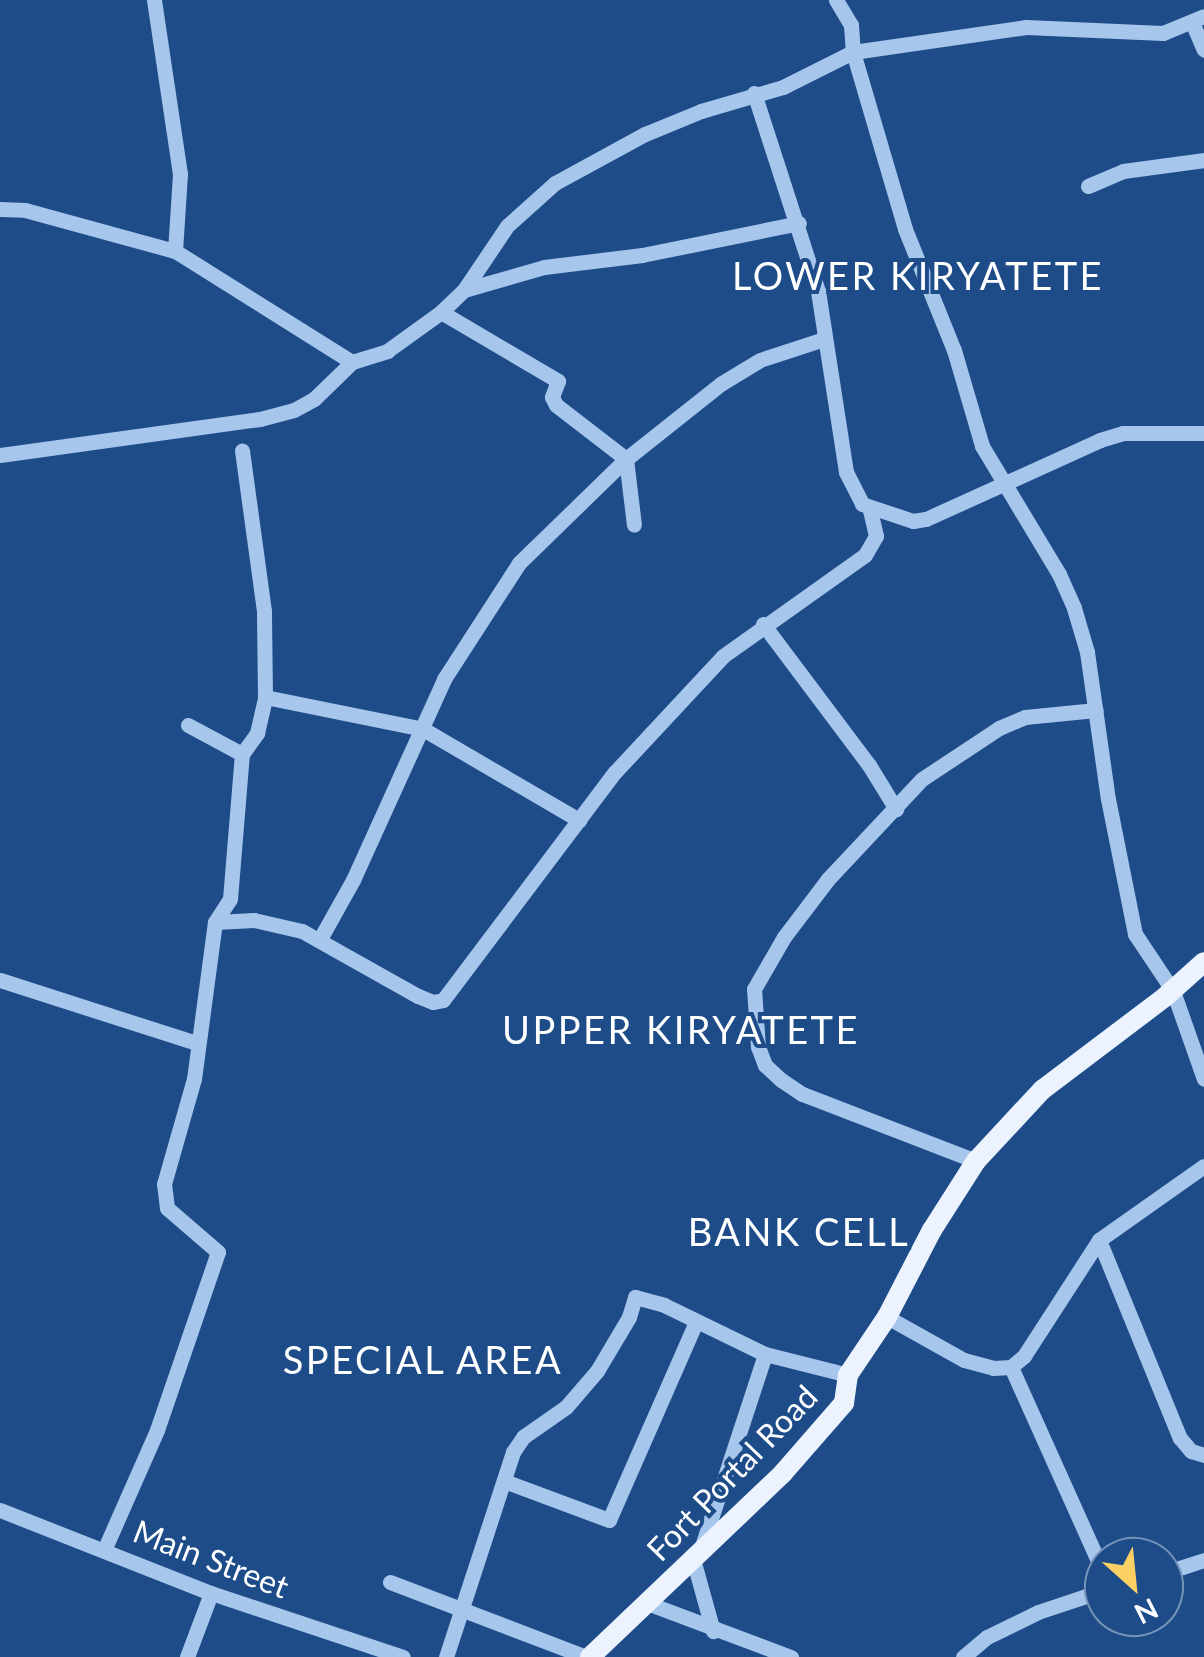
<!DOCTYPE html>
<html>
<head>
<meta charset="utf-8">
<style>
	body { margin:0 }
	#map { position:relative; width:1204px; height:1657px; overflow:hidden; background:#1d4c89; font-family:Lato,sans-serif }
	div>[style] { position:absolute }
	[style*='--x'] { left:calc(var(--x)*1px); top:calc(var(--y)*1px); width:calc(var(--w)*1px); rotate:calc(var(--a)*1deg) }
	.minor>* { height:15px; margin:-7.5px; padding:0 7.5px; transform-origin:7.5px; border-radius:7.5px; background:#a7c6ec }
	.major>* { height:20px; margin:-10px; padding:0 10px; transform-origin:10px; border-radius:10px; background:#ecf3ff }
	span { translate:-50% -50%; white-space:nowrap; text-align:center; line-height:1.15; -webkit-text-stroke:8px #1d4c89; paint-order:stroke }
	.street-label { font-size:32px; color:#fff }
	.quarter-label { font-size:38px; color:#fff; letter-spacing:2.5px }
	.north { position:absolute; left:1084px; top:1537px; width:100px; height:100px; box-sizing:border-box; background:#1d4c89; border:2px solid #7794b8; border-radius:50%; rotate:153deg; font-size:28px; font-weight:700; line-height:40px; text-align:center; color:#fff }
	.north::after { content:''; display:block; margin:auto; width:35px; height:45px; background:#fbd065; clip-path:polygon(50% 0,100% 100%,50% 72%,0 100%) }
</style>
</head>
<body>
<div id="map">
	<div class="minor">
		<i style="--x:154;--y:0;--w:176;--a:81.5"></i>
		<i style="--x:180;--y:174;--w:77;--a:93.7"></i>
		<i style="--x:836;--y:0;--w:29;--a:59"></i>
		<i style="--x:851;--y:25;--w:27;--a:86"></i>
		<i style="--x:853;--y:52;--w:184;--a:73.6"></i>
		<i style="--x:905;--y:229;--w:131;--a:68"></i>
		<i style="--x:954;--y:350;--w:100;--a:73.7"></i>
		<i style="--x:982;--y:446;--w:149;--a:59"></i>
		<i style="--x:1059;--y:574;--w:37;--a:66"></i>
		<i style="--x:1074;--y:608;--w:46;--a:73.5"></i>
		<i style="--x:1087;--y:652;--w:148;--a:81.9"></i>
		<i style="--x:1108;--y:799;--w:138;--a:78.7"></i>
		<i style="--x:1135;--y:934;--w:69;--a:56.3"></i>
		<i style="--x:1173;--y:991;--w:93;--a:70.6"></i>
		<i style="--x:1192;--y:22;--w:30;--a:67"></i>
		<i style="--x:754;--y:93;--w:208;--a:72.1"></i>
		<i style="--x:818;--y:291;--w:183;--a:81.2"></i>
		<i style="--x:846;--y:472;--w:36;--a:63"></i>
		<i style="--x:862;--y:504;--w:54;--a:18.4"></i>
		<i style="--x:913;--y:521;--w:13;--a:-9"></i>
		<i style="--x:926;--y:519;--w:191;--a:-24.4"></i>
		<i style="--x:1100;--y:440;--w:24;--a:-17"></i>
		<i style="--x:1123;--y:433;--w:81;--a:0"></i>
		<i style="--x:1088;--y:186;--w:38;--a:-23"></i>
		<i style="--x:1123;--y:171;--w:82;--a:-7.7"></i>
		<i style="--x:0;--y:209;--w:25;--a:2"></i>
		<i style="--x:25;--y:210;--w:156;--a:15.3"></i>
		<i style="--x:175;--y:251;--w:209;--a:32.1"></i>
		<i style="--x:464;--y:290;--w:83;--a:-16"></i>
		<i style="--x:544;--y:267;--w:99;--a:-7"></i>
		<i style="--x:642;--y:255;--w:160;--a:-11.5"></i>
		<i style="--x:441;--y:312;--w:136;--a:30.5"></i>
		<i style="--x:558;--y:381;--w:17;--a:111"></i>
		<i style="--x:552;--y:397;--w:9;--a:63"></i>
		<i style="--x:556;--y:405;--w:88;--a:37.6"></i>
		<i style="--x:626;--y:459;--w:66;--a:83.1"></i>
		<i style="--x:0;--y:455;--w:262;--a:-7.9"></i>
		<i style="--x:260;--y:419;--w:35;--a:-15"></i>
		<i style="--x:294;--y:410;--w:23;--a:-29"></i>
		<i style="--x:314;--y:399;--w:53;--a:-44.2"></i>
		<i style="--x:352;--y:362;--w:37;--a:-17"></i>
		<i style="--x:387;--y:351;--w:67;--a:-35.8"></i>
		<i style="--x:441;--y:312;--w:32;--a:-44"></i>
		<i style="--x:464;--y:290;--w:77;--a:-56.1"></i>
		<i style="--x:507;--y:226;--w:64;--a:-41.9"></i>
		<i style="--x:555;--y:183;--w:102;--a:-28.6"></i>
		<i style="--x:645;--y:134;--w:61;--a:-22.3"></i>
		<i style="--x:701;--y:111;--w:85;--a:-16.3"></i>
		<i style="--x:783;--y:87;--w:78;--a:-26.6"></i>
		<i style="--x:853;--y:52;--w:175;--a:-8.2"></i>
		<i style="--x:1026;--y:27;--w:137;--a:2.5"></i>
		<i style="--x:1163;--y:33;--w:44;--a:-22.5"></i>
		<i style="--x:763;--y:624;--w:176;--a:53.1"></i>
		<i style="--x:869;--y:765;--w:52;--a:58.5"></i>
		<i style="--x:265;--y:697;--w:161;--a:11.4"></i>
		<i style="--x:423;--y:729;--w:181;--a:30.3"></i>
		<i style="--x:188;--y:725;--w:61;--a:28.2"></i>
		<i style="--x:215;--y:922;--w:39;--a:-3"></i>
		<i style="--x:254;--y:920;--w:49;--a:12.9"></i>
		<i style="--x:302;--y:931;--w:133;--a:29.3"></i>
		<i style="--x:418;--y:996;--w:16;--a:22"></i>
		<i style="--x:433;--y:1002;--w:10;--a:-11"></i>
		<i style="--x:443;--y:1000;--w:286;--a:-53"></i>
		<i style="--x:615;--y:772;--w:158;--a:-47"></i>
		<i style="--x:723;--y:656;--w:174;--a:-35.4"></i>
		<i style="--x:865;--y:555;--w:22;--a:-60"></i>
		<i style="--x:876;--y:536;--w:28;--a:-103"></i>
		<i style="--x:320;--y:939;--w:68;--a:-60.8"></i>
		<i style="--x:353;--y:880;--w:221;--a:-65.6"></i>
		<i style="--x:444;--y:679;--w:138;--a:-57.1"></i>
		<i style="--x:519;--y:563;--w:149;--a:-44.2"></i>
		<i style="--x:626;--y:459;--w:122;--a:-38.4"></i>
		<i style="--x:722;--y:383;--w:44;--a:-31.2"></i>
		<i style="--x:760;--y:360;--w:67;--a:-18.2"></i>
		<i style="--x:0;--y:980;--w:206;--a:17.8"></i>
		<i style="--x:976;--y:1161;--w:186;--a:-158.9"></i>
		<i style="--x:802;--y:1094;--w:25;--a:-146"></i>
		<i style="--x:781;--y:1080;--w:22;--a:-137"></i>
		<i style="--x:765;--y:1065;--w:19;--a:-111"></i>
		<i style="--x:758;--y:1047;--w:58;--a:-93.9"></i>
		<i style="--x:754;--y:989;--w:60;--a:-60"></i>
		<i style="--x:784;--y:937;--w:73;--a:-52.8"></i>
		<i style="--x:828;--y:879;--w:137;--a:-46.8"></i>
		<i style="--x:922;--y:779;--w:92;--a:-33.5"></i>
		<i style="--x:999;--y:728;--w:28;--a:-23"></i>
		<i style="--x:1025;--y:717;--w:71;--a:-5.6"></i>
		<i style="--x:1099;--y:1240;--w:214;--a:67.8"></i>
		<i style="--x:1180;--y:1438;--w:17;--a:50"></i>
		<i style="--x:1191;--y:1451;--w:14;--a:17"></i>
		<i style="--x:887;--y:1317;--w:88;--a:29.2"></i>
		<i style="--x:964;--y:1360;--w:30;--a:15"></i>
		<i style="--x:993;--y:1368;--w:18;--a:-3"></i>
		<i style="--x:1011;--y:1367;--w:17;--a:-40"></i>
		<i style="--x:1024;--y:1356;--w:138;--a:-57.1"></i>
		<i style="--x:1099;--y:1240;--w:128;--a:-35.2"></i>
		<i style="--x:1011;--y:1367;--w:227;--a:65.8"></i>
		<i style="--x:504;--y:1481;--w:112;--a:20.4"></i>
		<i style="--x:609;--y:1520;--w:216;--a:-66.3"></i>
		<i style="--x:0;--y:1510;--w:227;--a:21.5"></i>
		<i style="--x:211;--y:1593;--w:202;--a:18.4"></i>
		<i style="--x:702;--y:1546;--w:202;--a:-71.8"></i>
		<i style="--x:105;--y:1548;--w:129;--a:-66.2"></i>
		<i style="--x:157;--y:1430;--w:188;--a:-71.1"></i>
		<i style="--x:218;--y:1252;--w:67;--a:-139.2"></i>
		<i style="--x:167;--y:1208;--w:24;--a:-97"></i>
		<i style="--x:164;--y:1184;--w:109;--a:-74.1"></i>
		<i style="--x:194;--y:1079;--w:158;--a:-82.4"></i>
		<i style="--x:215;--y:922;--w:27;--a:-57"></i>
		<i style="--x:230;--y:899;--w:145;--a:-85.3"></i>
		<i style="--x:242;--y:754;--w:26;--a:-54"></i>
		<i style="--x:257;--y:733;--w:37;--a:-77"></i>
		<i style="--x:265;--y:697;--w:86;--a:-90.7"></i>
		<i style="--x:264;--y:611;--w:162;--a:-97.8"></i>
		<i style="--x:693;--y:1559;--w:75;--a:74.5"></i>
		<i style="--x:1164;--y:1573;--w:42;--a:-18"></i>
		<i style="--x:390;--y:1582;--w:210;--a:20.9"></i>
		<i style="--x:647;--y:1603;--w:154;--a:20.6"></i>
		<i style="--x:187;--y:1657;--w:68;--a:-69.4"></i>
		<i style="--x:446;--y:1657;--w:216;--a:-71.9"></i>
		<i style="--x:513;--y:1452;--w:18;--a:-56"></i>
		<i style="--x:523;--y:1437;--w:52;--a:-34.9"></i>
		<i style="--x:566;--y:1407;--w:48;--a:-49.3"></i>
		<i style="--x:597;--y:1371;--w:63;--a:-59.3"></i>
		<i style="--x:629;--y:1317;--w:21;--a:-73"></i>
		<i style="--x:635;--y:1297;--w:30;--a:15"></i>
		<i style="--x:664;--y:1305;--w:112;--a:25.9"></i>
		<i style="--x:765;--y:1354;--w:86;--a:14.2"></i>
		<i style="--x:963;--y:1657;--w:31;--a:-40"></i>
		<i style="--x:987;--y:1637;--w:57;--a:-26.1"></i>
		<i style="--x:1038;--y:1612;--w:70;--a:-18.4"></i>
	</div>
	<div class="major">
		<i style="--x:590;--y:1657;--w:267;--a:-43.6"></i>
		<i style="--x:783;--y:1473;--w:93;--a:-48.9"></i>
		<i style="--x:844;--y:1403;--w:28;--a:-82"></i>
		<i style="--x:848;--y:1375;--w:70;--a:-56.1"></i>
		<i style="--x:887;--y:1317;--w:98;--a:-62.7"></i>
		<i style="--x:932;--y:1230;--w:82;--a:-57.5"></i>
		<i style="--x:976;--y:1161;--w:97;--a:-47.1"></i>
		<i style="--x:1042;--y:1090;--w:154;--a:-37.1"></i>
		<i style="--x:1165;--y:997;--w:52;--a:-41.9"></i>
	</div>
	<div class="street-label">
		<span style="left:732px;top:1473px;rotate:-46deg">Fort Portal Road</span>
		<span style="left:211px;top:1559px;rotate:21deg">Main Street</span>
	</div>
	<div class="quarter-label">
		<span style="left:918px;top:276px">LOWER KIRYATETE</span>
		<span style="left:681px;top:1030px">UPPER KIRYATETE</span>
		<span style="left:799px;top:1232px">BANK CELL</span>
		<span style="left:423px;top:1360px">SPECIAL AREA</span>
	</div>
	<div class="north">N</div>
</div>
</body>
</html>
